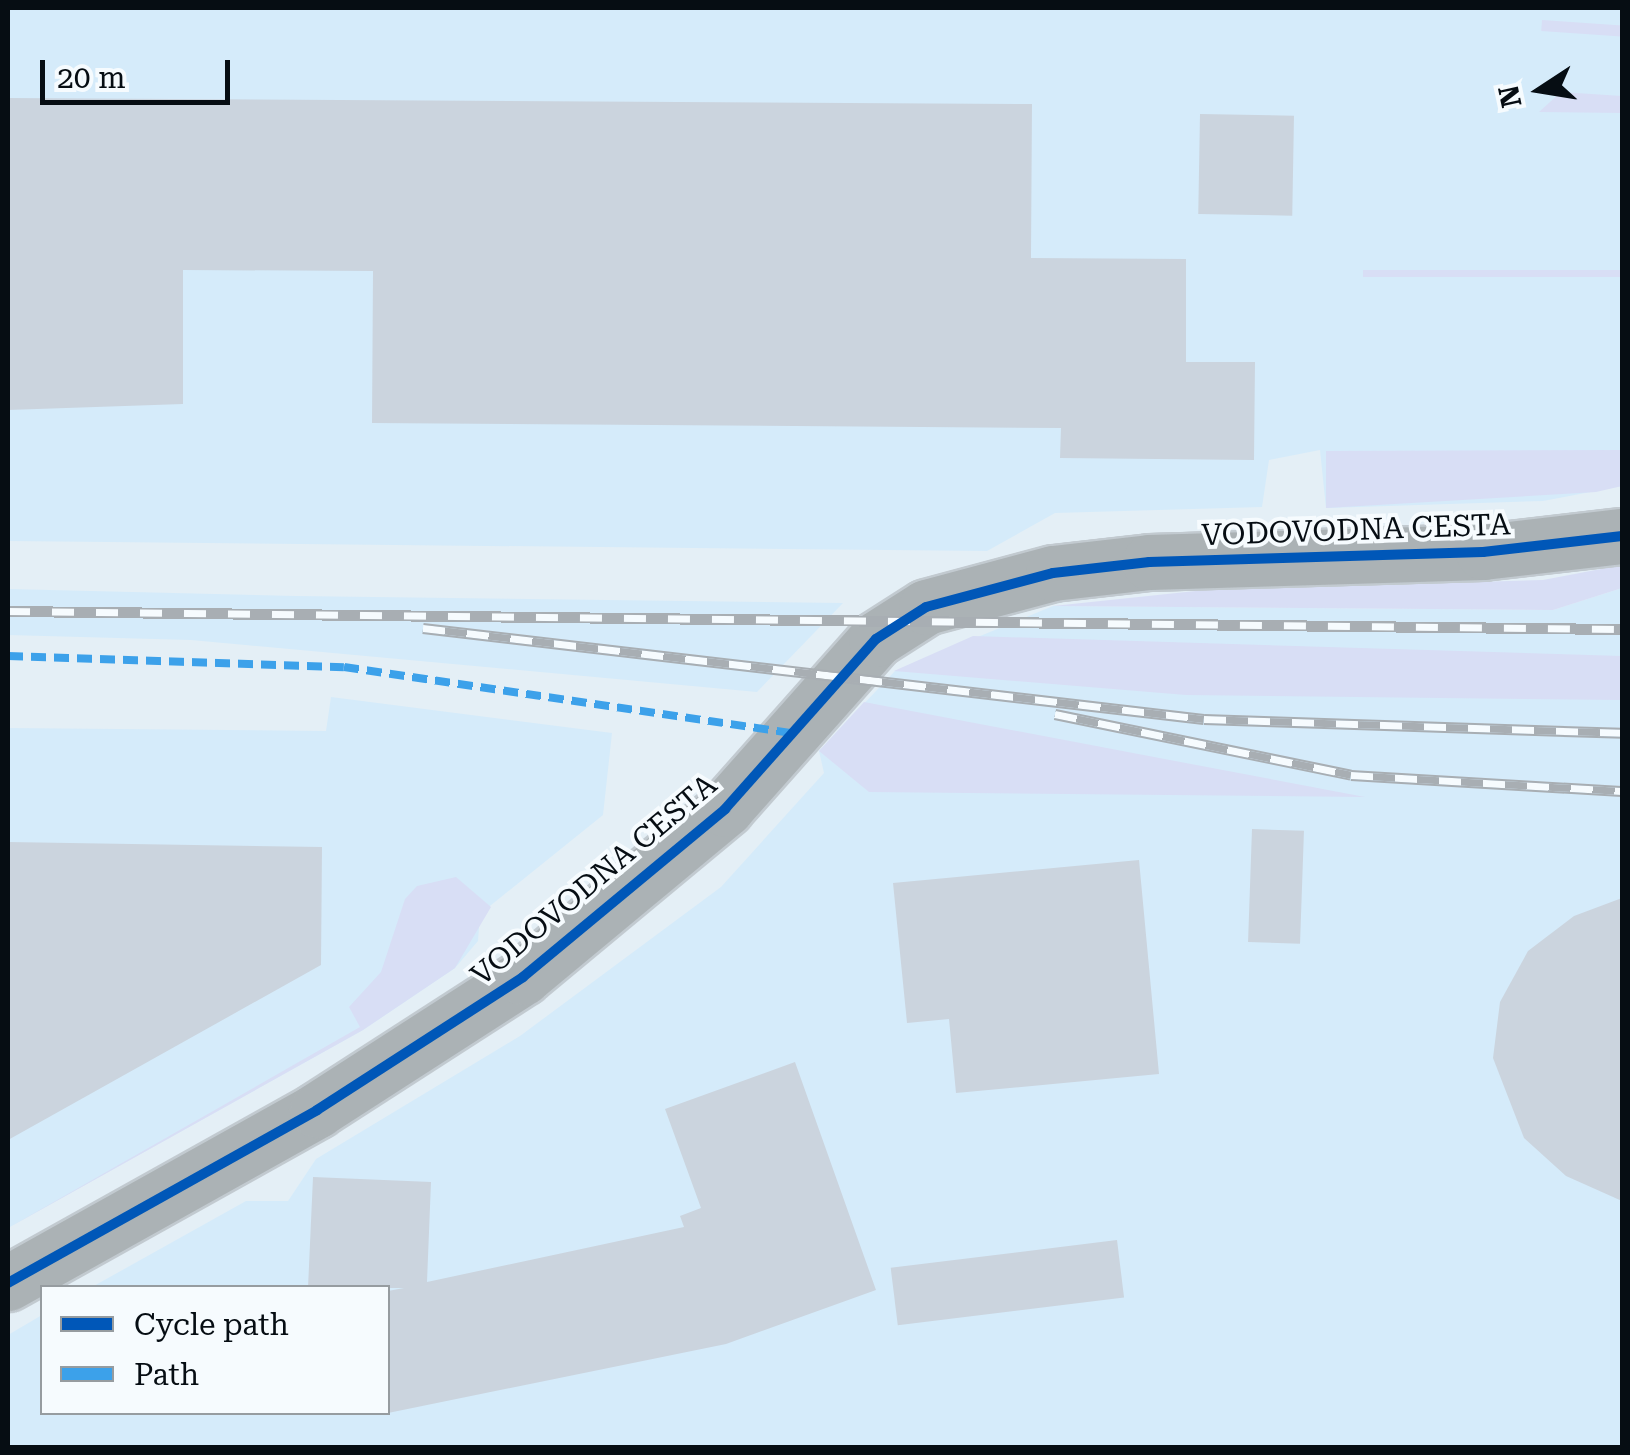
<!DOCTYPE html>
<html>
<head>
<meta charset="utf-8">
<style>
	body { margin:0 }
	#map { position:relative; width:1630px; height:1455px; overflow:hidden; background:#e4eff6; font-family:"Roboto Serif",serif }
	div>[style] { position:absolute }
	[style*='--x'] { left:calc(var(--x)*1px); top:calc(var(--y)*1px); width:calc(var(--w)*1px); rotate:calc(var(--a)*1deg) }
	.built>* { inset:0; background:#d5ebfa }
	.green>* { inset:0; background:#d8def5; transform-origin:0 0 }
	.building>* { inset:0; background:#cbd4de; transform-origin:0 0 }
	.roads { filter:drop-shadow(2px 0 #c2cad0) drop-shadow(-2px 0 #c2cad0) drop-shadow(0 2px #c2cad0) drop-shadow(0 -2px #c2cad0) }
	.street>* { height:55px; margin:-27.5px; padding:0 27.5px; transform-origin:27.5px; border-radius:27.5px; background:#abb2b5 }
	.rail>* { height:11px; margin-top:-5.5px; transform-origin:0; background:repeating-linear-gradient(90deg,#f6fbfe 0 22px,#a8aeb3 0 44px); box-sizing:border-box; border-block:2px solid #a8aeb3 }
	.quiet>* { height:8px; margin-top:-4px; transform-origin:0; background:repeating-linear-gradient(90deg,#3ca1ea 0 15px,transparent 0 23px) }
	.cycleway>* { height:10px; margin:-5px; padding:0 5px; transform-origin:5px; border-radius:5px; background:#0057b8 }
	span { translate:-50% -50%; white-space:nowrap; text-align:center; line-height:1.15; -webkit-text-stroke:8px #f6fbfe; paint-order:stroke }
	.street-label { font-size:30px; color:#060d13 }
	.frame { position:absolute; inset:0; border:10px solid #060d13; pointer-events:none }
	.legend { position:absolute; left:40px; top:1285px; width:350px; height:130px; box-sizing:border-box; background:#f6fbfe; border:2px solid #969ca0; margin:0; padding:12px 18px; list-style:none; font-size:30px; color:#060d13 }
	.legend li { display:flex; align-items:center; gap:20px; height:50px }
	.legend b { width:50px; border:2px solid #969ca0 }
	.north { position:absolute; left:1490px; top:40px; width:100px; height:100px; -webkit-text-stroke:8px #f6fbfe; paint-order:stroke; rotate:258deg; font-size:28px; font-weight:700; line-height:40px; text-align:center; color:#060d13 }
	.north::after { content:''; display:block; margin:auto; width:35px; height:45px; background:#060d13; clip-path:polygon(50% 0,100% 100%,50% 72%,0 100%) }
	.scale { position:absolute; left:40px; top:60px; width:190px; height:45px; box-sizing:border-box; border:5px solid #060d13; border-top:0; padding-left:12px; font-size:30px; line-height:35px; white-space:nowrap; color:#060d13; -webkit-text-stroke:8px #f6fbfe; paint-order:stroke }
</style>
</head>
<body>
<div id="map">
	<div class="built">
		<i style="clip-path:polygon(8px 8px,1622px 8px,1622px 486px,1543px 501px,1326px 508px,1320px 450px,1269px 460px,1262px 507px,1055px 513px,987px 551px,8px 541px)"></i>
		<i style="clip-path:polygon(1622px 588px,1622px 1447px,8px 1447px,8px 1335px,42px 1315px,42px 1412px,388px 1412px,388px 1288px,92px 1287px,246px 1201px,288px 1201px,316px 1159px,520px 1036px,721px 887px,824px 773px,819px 751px,895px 671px,1053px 606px,1553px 610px)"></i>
		<i style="clip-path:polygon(8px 589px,296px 596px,843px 603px,757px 692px,191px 640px,8px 635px)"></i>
		<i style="clip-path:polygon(331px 697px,612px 733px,603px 815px,480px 914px,478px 941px,455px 968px,363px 1030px,8px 1228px,8px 728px,326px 731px)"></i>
	</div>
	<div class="green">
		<i style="left:1542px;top:20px;width:80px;height:11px;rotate:4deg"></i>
		<i style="clip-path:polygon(1561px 92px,1622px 96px,1622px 113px,1539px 112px)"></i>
		<i style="left:1363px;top:270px;width:259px;height:7px"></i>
		<i style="clip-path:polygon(1622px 450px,1622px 486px,1596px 492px,1326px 508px,1326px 451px)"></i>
		<i style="clip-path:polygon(1622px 565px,1622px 588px,1553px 610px,1053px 606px,1205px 590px,1543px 580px)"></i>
		<i style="clip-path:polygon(973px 636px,1622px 656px,1622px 700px,1186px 695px,894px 671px)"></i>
		<i style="clip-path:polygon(864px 702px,1365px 797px,869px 792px,819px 751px)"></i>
		<i style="clip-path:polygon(456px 877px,491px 907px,455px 968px,363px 1030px,8px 1228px,360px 1027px,349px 1007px,381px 972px,405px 899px,417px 886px)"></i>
	</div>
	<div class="building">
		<i style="clip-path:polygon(8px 98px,1032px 104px,1031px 258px,1186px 259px,1186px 362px,1255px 362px,1254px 460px,1060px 458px,1061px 428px,372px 423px,373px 271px,183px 270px,183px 404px,8px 410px)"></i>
		<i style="left:1200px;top:114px;width:94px;height:100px;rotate:1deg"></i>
		<i style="left:1252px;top:829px;width:52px;height:113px;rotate:2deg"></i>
		<i style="clip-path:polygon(8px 842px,322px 847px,321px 965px,8px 1140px)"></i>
		<i style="clip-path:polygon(1139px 860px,1159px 1074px,956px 1093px,949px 1019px,907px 1023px,893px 883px)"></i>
		<i style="clip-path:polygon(1622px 898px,1622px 1201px,1566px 1176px,1524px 1138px,1493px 1058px,1500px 1002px,1528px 951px,1574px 916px)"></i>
		<i style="clip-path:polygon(795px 1062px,876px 1290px,726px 1344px,388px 1413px,388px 1291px,404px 1288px,308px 1288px,313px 1177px,431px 1182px,427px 1282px,684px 1227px,680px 1216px,701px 1208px,665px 1109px)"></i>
		<i style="left:1117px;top:1240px;width:58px;height:228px;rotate:83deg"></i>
	</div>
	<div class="roads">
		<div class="street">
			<i style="--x:8;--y:1283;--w:354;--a:-29.2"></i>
			<i style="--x:317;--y:1110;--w:245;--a:-32.8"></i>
			<i style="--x:523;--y:977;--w:263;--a:-39.7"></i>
			<i style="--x:725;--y:809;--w:227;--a:-48.4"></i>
			<i style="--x:876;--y:639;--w:59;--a:-32.6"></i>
			<i style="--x:926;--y:607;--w:131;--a:-15"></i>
			<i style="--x:1053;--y:573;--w:97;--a:-6.5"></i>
			<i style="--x:1149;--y:562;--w:334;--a:-1.7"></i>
			<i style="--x:1483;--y:552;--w:140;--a:-6.6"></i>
		</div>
	</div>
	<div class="rail">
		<i style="--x:8;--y:611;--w:1614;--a:0.64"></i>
		<i style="--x:423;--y:628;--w:786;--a:6.65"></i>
		<i style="--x:1204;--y:719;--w:418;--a:1.9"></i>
		<i style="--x:1055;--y:714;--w:302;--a:11.6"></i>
		<i style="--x:1351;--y:775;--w:271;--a:3.4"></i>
	</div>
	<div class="quiet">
		<i style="--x:8;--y:656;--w:336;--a:1.9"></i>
		<i style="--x:344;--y:667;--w:451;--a:8.4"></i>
	</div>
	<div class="cycleway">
		<i style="--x:8;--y:1283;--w:354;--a:-29.2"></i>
		<i style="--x:317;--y:1110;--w:245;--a:-32.8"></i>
		<i style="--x:523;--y:977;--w:263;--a:-39.7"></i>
		<i style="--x:725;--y:809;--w:227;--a:-48.4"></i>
		<i style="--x:876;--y:639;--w:59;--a:-32.6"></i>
		<i style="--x:926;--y:607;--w:131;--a:-15"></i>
		<i style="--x:1053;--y:573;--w:97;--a:-6.5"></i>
		<i style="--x:1149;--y:562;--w:334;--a:-1.7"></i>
		<i style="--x:1483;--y:552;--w:140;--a:-6.6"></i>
	</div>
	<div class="street-label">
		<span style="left:1356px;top:530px;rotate:-2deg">VODOVODNA CESTA</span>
		<span style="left:594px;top:880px;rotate:-40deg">VODOVODNA CESTA</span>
	</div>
	<div class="frame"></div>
	<ul class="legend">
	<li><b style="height:12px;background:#0057b8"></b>Cycle path</li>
	<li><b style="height:12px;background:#3ca1ea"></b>Path</li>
	</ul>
	<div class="north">N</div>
	<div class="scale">20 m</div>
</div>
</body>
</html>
